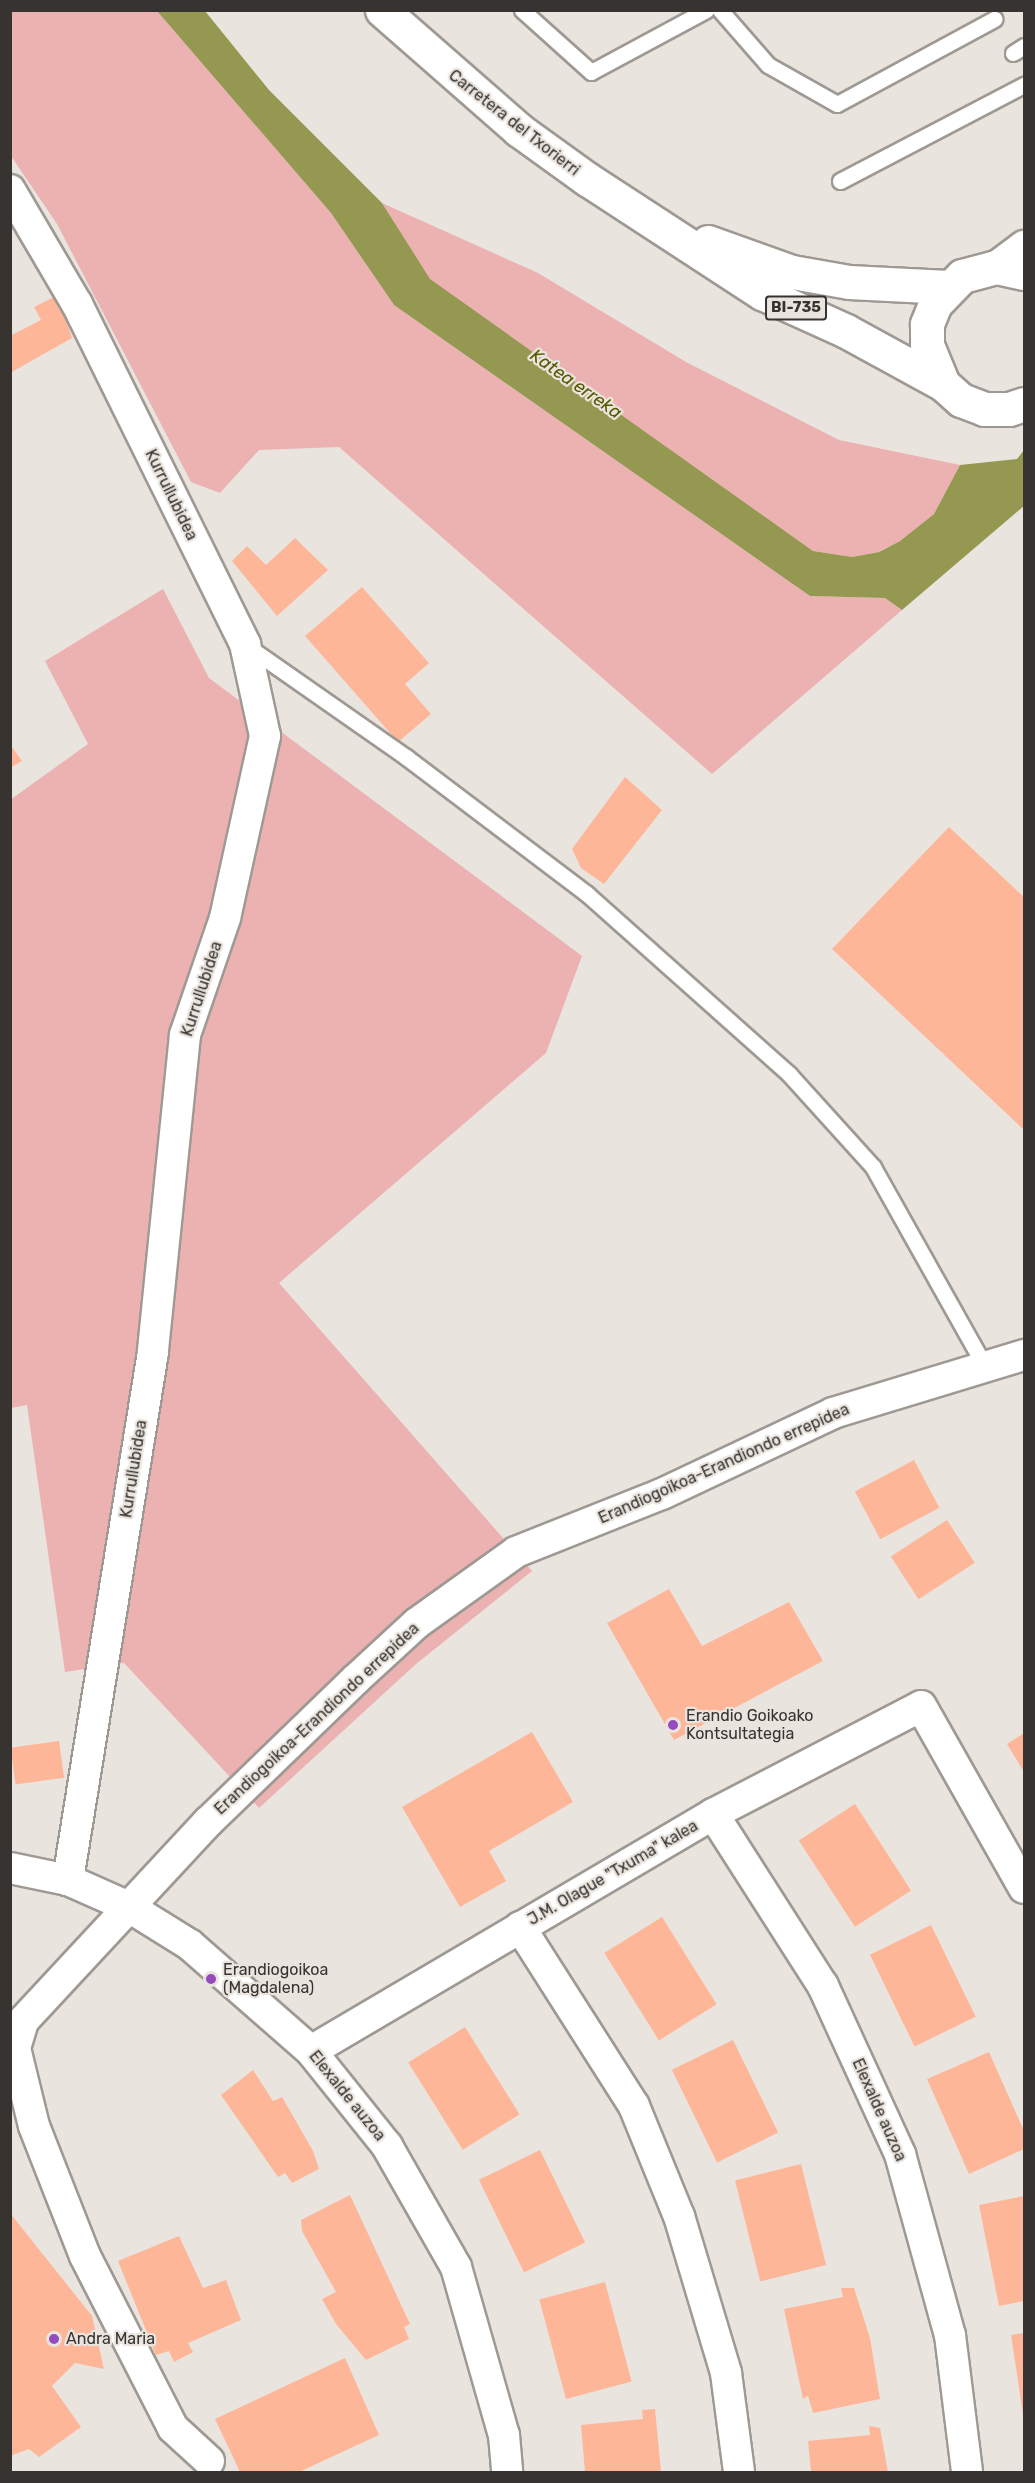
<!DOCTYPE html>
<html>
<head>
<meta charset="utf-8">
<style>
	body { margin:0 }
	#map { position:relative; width:1035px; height:2483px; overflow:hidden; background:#eae4de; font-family:Rubik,sans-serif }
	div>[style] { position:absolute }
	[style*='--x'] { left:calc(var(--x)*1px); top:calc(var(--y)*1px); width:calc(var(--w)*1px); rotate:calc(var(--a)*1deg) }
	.green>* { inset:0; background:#ebb2b1 }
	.water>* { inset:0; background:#959851 }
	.building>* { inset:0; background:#feb699; transform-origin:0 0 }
	.roads { filter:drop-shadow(2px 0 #9f9993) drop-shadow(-2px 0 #9f9993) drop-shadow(0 2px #9f9993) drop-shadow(0 -2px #9f9993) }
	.service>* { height:15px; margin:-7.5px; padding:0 7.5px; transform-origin:7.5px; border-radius:7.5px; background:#fff }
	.minor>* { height:30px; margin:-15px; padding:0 15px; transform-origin:15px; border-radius:15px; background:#fff }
	.primary>* { height:33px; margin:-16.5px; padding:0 16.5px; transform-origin:16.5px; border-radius:16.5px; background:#fff }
	.dots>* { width:16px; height:16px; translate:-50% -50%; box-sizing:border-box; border:3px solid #eae4de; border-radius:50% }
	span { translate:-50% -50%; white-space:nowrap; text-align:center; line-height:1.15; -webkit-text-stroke:4.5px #eae4de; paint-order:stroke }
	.shield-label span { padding:2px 4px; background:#eae4de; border:2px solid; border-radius:4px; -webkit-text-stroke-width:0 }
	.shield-label { font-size:15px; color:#363331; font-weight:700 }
	.street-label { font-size:16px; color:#363331 }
	.poi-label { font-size:16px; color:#363331 }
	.left { translate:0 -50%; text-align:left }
	.water-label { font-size:18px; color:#585a00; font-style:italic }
	.frame { position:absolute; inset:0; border:12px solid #363331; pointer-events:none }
</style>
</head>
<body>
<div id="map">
	<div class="green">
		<i style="clip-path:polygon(10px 11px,157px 11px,331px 213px,394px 305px,810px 596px,885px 598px,902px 610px,712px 774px,339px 447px,259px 450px,220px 493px,191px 482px,57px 224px,11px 156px)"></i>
		<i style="clip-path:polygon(382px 203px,538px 273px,686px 362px,839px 440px,960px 465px,934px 514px,900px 541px,878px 552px,852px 557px,813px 551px,429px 279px)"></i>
		<i style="clip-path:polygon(163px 589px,209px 678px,582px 956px,546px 1053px,279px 1283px,532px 1571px,416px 1664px,259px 1808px,124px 1663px,65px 1672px,27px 1405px,11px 1408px,10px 800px,88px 744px,45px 661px)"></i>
	</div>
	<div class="water">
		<i style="clip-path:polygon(157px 11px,205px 11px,269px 90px,382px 203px,430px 279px,813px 551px,852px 557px,879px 552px,900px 541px,934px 514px,960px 465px,1017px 459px,1024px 450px,1024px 506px,902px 610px,885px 598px,810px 596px,394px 305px,331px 213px)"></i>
	</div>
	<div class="building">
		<i style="clip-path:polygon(58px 295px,72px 338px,10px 373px,10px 336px,41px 320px,34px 307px)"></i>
		<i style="clip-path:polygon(295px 538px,328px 570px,277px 616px,232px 561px,247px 546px,266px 565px)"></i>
		<i style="clip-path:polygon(362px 587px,429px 663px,405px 684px,431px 714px,398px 742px,305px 636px)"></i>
		<i style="clip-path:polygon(10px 744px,22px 761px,10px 768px)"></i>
		<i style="clip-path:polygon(625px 777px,662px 810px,604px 884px,581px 868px,572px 849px)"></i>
		<i style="clip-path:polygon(949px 827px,1024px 897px,1024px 1130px,832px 949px)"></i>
		<i style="left:914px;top:1460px;width:54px;height:67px;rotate:62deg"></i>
		<i style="left:947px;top:1520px;width:51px;height:67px;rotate:57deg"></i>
		<i style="clip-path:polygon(669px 1589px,702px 1646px,789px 1602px,823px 1661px,674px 1740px,607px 1623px)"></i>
		<i style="clip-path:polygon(532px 1732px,573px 1802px,489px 1851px,506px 1881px,460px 1907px,402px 1807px)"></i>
		<i style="clip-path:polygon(1024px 1733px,1024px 1772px,1007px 1744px)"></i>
		<i style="left:59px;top:1741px;width:37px;height:49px;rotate:82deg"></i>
		<i style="left:855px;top:1804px;width:103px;height:67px;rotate:57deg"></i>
		<i style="left:662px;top:1917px;width:103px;height:68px;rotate:58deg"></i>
		<i style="left:931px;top:1925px;width:102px;height:68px;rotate:64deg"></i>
		<i style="left:465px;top:2027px;width:103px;height:67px;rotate:58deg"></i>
		<i style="left:733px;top:2040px;width:103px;height:68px;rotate:64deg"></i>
		<i style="clip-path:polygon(989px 2052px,1024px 2131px,1024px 2149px,969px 2174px,927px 2079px)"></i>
		<i style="clip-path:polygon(253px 2070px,273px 2101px,282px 2097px,313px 2151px,319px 2169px,292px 2183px,285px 2173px,278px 2177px,221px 2095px)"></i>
		<i style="left:540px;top:2150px;width:103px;height:68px;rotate:64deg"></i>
		<i style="left:801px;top:2164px;width:104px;height:68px;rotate:76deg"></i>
		<i style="clip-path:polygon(350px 2195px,410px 2324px,404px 2327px,409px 2339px,366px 2360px,336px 2324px,322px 2299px,336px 2292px,302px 2231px,301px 2220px)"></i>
		<i style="clip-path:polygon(1024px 2196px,1024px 2301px,999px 2306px,979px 2205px)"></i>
		<i style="clip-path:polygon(10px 2213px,92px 2316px,104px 2369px,75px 2363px,52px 2386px,81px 2427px,39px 2457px,29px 2449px,10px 2456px)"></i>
		<i style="clip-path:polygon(179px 2236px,203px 2288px,226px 2280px,241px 2320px,188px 2343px,193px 2352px,174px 2362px,169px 2351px,156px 2355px,118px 2261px)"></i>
		<i style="left:605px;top:2282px;width:103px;height:68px;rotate:75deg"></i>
		<i style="clip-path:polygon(841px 2288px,854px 2288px,870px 2338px,880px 2399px,813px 2413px,808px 2396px,803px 2399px,784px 2309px,843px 2297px)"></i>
		<i style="clip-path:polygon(1024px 2333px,1024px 2414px,1023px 2414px,1011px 2335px)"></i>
		<i style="clip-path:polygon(345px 2358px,379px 2435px,299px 2472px,240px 2472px,215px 2419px)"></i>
		<i style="clip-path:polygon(655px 2409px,661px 2472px,585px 2472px,581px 2425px,643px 2419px,642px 2410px)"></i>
		<i style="clip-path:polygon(869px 2426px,880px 2428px,888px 2472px,811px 2472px,808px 2441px,870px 2435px)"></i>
	</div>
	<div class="roads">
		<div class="service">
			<i style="--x:522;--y:10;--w:93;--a:41.9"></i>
			<i style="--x:591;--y:72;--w:131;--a:-28.3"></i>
			<i style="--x:720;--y:10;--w:73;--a:48.9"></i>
			<i style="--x:768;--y:65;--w:79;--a:29.5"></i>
			<i style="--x:837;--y:104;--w:179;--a:-28.4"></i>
			<i style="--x:1013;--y:53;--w:13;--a:-32"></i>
			<i style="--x:840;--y:181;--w:208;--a:-27.6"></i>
			<i style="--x:247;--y:646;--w:194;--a:34.9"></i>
			<i style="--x:406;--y:757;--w:227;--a:37.1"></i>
			<i style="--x:587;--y:894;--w:271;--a:41.7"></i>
			<i style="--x:789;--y:1074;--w:125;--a:47.9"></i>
			<i style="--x:873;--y:1167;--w:227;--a:60.7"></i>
		</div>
		<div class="minor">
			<i style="--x:10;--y:190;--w:132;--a:59.6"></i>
			<i style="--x:77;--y:304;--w:379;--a:63.7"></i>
			<i style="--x:245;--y:644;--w:94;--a:77.7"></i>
			<i style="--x:265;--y:736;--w:186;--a:102.4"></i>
			<i style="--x:225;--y:918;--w:124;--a:108.9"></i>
			<i style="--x:185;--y:1035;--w:319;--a:95.8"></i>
			<i style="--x:153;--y:1352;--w:535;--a:99.15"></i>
			<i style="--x:996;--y:267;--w:35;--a:-37"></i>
			<i style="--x:713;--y:1814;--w:204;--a:57.4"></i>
			<i style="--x:823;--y:1986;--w:185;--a:65.4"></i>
			<i style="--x:900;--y:2154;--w:188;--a:74.6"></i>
			<i style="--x:950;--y:2335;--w:138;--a:82.9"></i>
			<i style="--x:10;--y:1868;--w:59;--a:11.7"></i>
			<i style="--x:68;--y:1880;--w:67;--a:23.9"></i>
			<i style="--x:129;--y:1907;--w:72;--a:31.9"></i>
			<i style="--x:190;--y:1945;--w:161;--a:41.2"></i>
			<i style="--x:311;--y:2051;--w:122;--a:51.3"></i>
			<i style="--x:387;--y:2146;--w:139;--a:60.3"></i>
			<i style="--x:456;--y:2267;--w:175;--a:74.1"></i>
			<i style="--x:504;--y:2435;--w:37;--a:85"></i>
			<i style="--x:520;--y:1927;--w:212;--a:57.5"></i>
			<i style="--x:634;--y:2106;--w:119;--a:67.8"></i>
			<i style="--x:679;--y:2216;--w:164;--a:73.3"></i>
			<i style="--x:726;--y:2373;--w:100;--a:82.5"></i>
			<i style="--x:311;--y:2051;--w:467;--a:-30.5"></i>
			<i style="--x:713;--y:1814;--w:234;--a:-27.4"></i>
			<i style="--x:921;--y:1706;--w:209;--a:60.5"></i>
			<i style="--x:209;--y:2461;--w:49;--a:-137.5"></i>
			<i style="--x:173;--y:2428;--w:193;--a:-117.1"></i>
			<i style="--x:85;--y:2256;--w:140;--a:-111.4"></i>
			<i style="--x:34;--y:2126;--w:80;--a:-103.7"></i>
			<i style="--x:15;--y:2048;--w:28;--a:-73"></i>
			<i style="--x:23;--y:2021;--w:272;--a:-47.1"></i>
			<i style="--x:208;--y:1822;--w:204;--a:-44"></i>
			<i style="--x:355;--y:1680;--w:84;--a:-42.6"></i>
			<i style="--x:417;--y:1623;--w:122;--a:-35.6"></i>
			<i style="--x:516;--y:1552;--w:157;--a:-21.7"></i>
			<i style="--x:662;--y:1494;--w:189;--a:-25.3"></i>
			<i style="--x:833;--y:1413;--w:200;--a:-16.9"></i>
		</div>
		<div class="primary">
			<i style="--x:382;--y:10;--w:182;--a:41.2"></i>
			<i style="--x:519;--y:130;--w:84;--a:35.8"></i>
			<i style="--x:587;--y:179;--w:209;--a:33.1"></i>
			<i style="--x:762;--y:293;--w:92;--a:24.3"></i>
			<i style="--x:846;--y:331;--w:111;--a:28.7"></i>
			<i style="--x:708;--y:242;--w:89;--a:19.7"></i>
			<i style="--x:792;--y:272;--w:58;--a:10"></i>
			<i style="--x:849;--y:282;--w:99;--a:2.9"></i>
			<i style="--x:1024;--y:273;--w:29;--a:-168"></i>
			<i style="--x:996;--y:267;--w:35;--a:165"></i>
			<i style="--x:962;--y:276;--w:39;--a:134"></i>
			<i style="--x:935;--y:304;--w:22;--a:112"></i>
			<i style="--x:927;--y:324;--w:21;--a:90"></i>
			<i style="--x:927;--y:345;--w:42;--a:67.7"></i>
			<i style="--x:943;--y:384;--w:24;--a:42"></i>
			<i style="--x:961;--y:400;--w:25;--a:21"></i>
			<i style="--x:984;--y:409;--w:25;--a:0"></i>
			<i style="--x:1009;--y:409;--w:16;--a:-18"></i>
		</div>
	</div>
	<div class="dots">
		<i style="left:673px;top:1725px;background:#954bbd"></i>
		<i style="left:211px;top:1979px;background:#954bbd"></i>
		<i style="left:54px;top:2339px;background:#954bbd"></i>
	</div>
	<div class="shield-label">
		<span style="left:796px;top:308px">BI-735</span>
	</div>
	<div class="street-label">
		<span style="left:514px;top:123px;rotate:38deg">Carretera del Txorierri</span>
		<span style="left:171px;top:495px;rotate:64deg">Kurrullubidea</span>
		<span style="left:202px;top:989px;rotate:-72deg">Kurrullubidea</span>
		<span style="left:724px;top:1464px;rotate:-24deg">Erandiogoikoa-Erandiondo errepidea</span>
		<span style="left:134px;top:1469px;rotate:-81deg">Kurrullubidea</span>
		<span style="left:317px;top:1719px;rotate:-43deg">Erandiogoikoa-Erandiondo errepidea</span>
		<span style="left:613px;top:1873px;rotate:-30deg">J.M. Olague "Txuma" kalea</span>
		<span style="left:347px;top:2096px;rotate:51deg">Elexalde auzoa</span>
		<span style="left:879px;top:2110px;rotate:66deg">Elexalde auzoa</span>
	</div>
	<div class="poi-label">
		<span class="left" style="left:686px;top:1725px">Erandio Goikoako<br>Kontsultategia</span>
		<span class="left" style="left:223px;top:1979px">Erandiogoikoa<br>(Magdalena)</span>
		<span class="left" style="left:66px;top:2339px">Andra Maria</span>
	</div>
	<div class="water-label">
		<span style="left:576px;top:384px;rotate:35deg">Katea erreka</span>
	</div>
	<div class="frame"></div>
</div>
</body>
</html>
